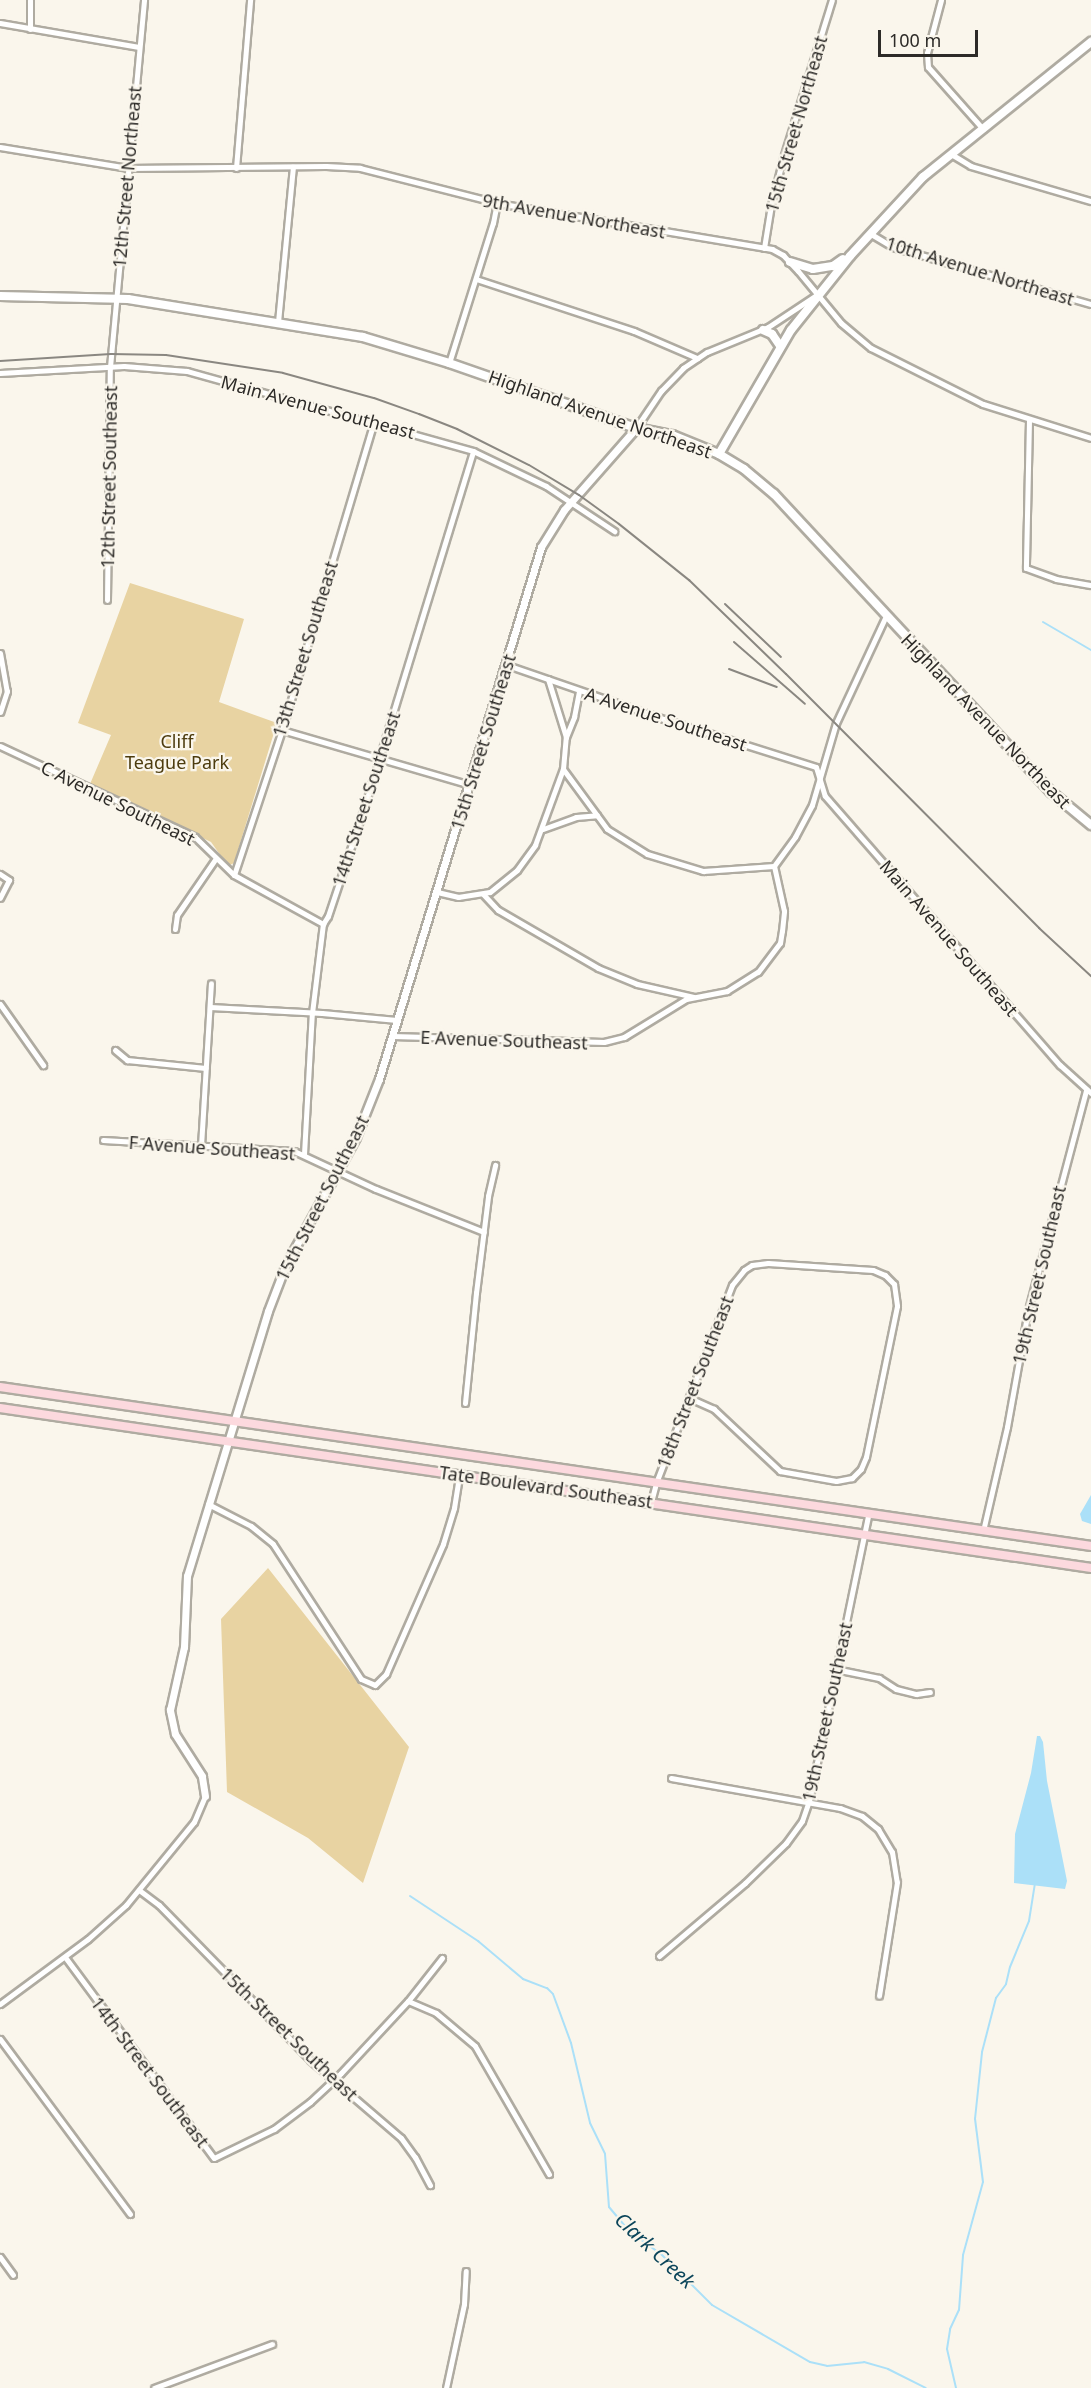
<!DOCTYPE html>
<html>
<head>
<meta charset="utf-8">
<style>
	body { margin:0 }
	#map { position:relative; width:1091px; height:2388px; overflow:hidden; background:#faf6ec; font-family:"Noto Sans",sans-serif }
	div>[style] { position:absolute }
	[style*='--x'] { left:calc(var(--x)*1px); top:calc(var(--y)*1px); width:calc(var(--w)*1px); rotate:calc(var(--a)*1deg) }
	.green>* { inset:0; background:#e8d3a2 }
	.water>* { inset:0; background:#abe0f8 }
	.stream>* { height:2px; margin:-1px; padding:0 1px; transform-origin:1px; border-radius:1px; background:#abe0f8 }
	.roads { filter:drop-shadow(2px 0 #afaba1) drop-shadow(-2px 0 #afaba1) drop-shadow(0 2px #afaba1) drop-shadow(0 -2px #afaba1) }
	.minor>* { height:5px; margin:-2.5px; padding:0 2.5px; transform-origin:2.5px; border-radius:2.5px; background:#fff }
	.tertiary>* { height:7px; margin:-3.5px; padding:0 3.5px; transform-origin:3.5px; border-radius:3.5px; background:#fff }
	.secondary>* { height:8px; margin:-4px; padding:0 4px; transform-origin:4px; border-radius:4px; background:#fff }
	.primary>* { height:8px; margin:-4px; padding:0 4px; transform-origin:4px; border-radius:4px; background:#fcd9de }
	.rail>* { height:2px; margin:-1px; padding:0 1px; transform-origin:1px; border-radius:1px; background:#8a8781 }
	span { translate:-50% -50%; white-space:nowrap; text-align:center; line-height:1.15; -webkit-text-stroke:4.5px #faf6ec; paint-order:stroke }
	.street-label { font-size:18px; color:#2d2b28 }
	.park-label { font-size:18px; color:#4d3c0e }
	.water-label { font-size:20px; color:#0b455a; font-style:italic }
	.scale { position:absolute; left:878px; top:30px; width:100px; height:27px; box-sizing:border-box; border:3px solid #2d2b28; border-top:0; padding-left:8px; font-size:18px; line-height:21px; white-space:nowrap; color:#2d2b28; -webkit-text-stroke:4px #faf6ec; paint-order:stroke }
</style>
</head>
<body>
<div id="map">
	<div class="green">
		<i style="clip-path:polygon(130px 583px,244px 619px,219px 702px,277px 723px,234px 863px,228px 866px,211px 842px,90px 784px,111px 735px,78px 723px)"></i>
		<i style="clip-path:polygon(268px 1568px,409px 1747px,363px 1883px,308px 1838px,227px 1792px,221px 1619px)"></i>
	</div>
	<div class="water">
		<i style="clip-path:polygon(1091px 1495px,1091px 1524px,1082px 1521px,1080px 1514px)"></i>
		<i style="clip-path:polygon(1037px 1736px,1040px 1736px,1043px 1742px,1047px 1781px,1067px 1881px,1065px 1889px,1014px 1883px,1015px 1834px,1031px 1773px)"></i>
	</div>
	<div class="stream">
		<i style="--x:1043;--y:622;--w:56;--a:30.3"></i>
		<i style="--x:410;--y:1896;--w:82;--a:33.5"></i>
		<i style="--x:478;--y:1941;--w:59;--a:40.2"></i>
		<i style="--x:523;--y:1979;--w:26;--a:21"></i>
		<i style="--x:547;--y:1988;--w:8;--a:45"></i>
		<i style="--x:553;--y:1994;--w:52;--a:69.8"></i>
		<i style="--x:571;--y:2043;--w:82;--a:76.6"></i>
		<i style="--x:590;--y:2123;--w:34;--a:64"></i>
		<i style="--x:605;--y:2154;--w:53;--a:85.7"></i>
		<i style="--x:609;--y:2207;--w:31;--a:50"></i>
		<i style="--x:629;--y:2231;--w:39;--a:36"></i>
		<i style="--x:661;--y:2254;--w:72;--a:45"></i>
		<i style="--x:712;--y:2305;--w:113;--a:30.2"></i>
		<i style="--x:810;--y:2362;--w:17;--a:13"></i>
		<i style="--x:827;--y:2366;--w:37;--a:-6"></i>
		<i style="--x:864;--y:2362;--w:25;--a:16"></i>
		<i style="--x:888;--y:2369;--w:42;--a:26.6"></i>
		<i style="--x:956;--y:2388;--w:40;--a:-103"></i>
		<i style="--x:947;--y:2349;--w:20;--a:-81"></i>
		<i style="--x:950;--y:2329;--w:21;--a:-65"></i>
		<i style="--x:959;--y:2310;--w:55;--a:-85.8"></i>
		<i style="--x:963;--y:2255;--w:76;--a:-74.7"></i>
		<i style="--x:983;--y:2182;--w:64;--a:-97.2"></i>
		<i style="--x:975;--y:2119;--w:67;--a:-84"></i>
		<i style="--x:982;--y:2052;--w:56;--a:-75.5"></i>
		<i style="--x:996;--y:1998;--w:17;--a:-54"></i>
		<i style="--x:1006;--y:1984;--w:17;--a:-77"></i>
		<i style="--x:1010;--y:1967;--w:50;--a:-67.6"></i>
		<i style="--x:1029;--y:1921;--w:36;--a:-81"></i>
	</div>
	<div class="roads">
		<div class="minor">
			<i style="--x:941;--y:0;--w:55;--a:104.8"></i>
			<i style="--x:927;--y:53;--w:14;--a:86"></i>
			<i style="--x:928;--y:67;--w:83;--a:48.4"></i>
			<i style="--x:0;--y:23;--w:141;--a:9.8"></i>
			<i style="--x:30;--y:29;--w:29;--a:-90"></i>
			<i style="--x:0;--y:147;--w:130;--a:9.3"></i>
			<i style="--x:128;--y:168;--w:198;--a:-0.6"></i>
			<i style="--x:326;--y:166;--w:34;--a:3"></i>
			<i style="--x:360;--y:168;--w:141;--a:14.3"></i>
			<i style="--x:497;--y:203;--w:279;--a:9.5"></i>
			<i style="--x:772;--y:249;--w:13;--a:29"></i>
			<i style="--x:783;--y:255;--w:22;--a:47"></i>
			<i style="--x:798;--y:271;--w:67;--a:50.4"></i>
			<i style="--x:841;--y:323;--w:39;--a:40"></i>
			<i style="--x:871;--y:348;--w:125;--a:26.6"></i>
			<i style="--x:983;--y:404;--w:113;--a:17.5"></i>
			<i style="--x:951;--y:154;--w:23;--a:31"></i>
			<i style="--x:971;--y:166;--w:125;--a:16.3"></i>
			<i style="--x:236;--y:168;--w:169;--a:-85.2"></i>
			<i style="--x:871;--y:234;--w:26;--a:31"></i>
			<i style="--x:893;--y:247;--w:206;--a:16.1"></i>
			<i style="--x:764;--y:248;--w:44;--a:-80.8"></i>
			<i style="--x:771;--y:205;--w:49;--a:-75.7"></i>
			<i style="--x:783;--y:158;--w:165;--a:-72.8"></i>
			<i style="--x:476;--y:279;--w:166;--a:18.2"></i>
			<i style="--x:634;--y:331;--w:69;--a:23.2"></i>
			<i style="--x:278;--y:322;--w:156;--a:-84.5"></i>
			<i style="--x:449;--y:363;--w:147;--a:-72.6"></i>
			<i style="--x:493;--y:223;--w:20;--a:-79"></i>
			<i style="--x:0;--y:373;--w:124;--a:-3.2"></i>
			<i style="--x:124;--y:366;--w:63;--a:4.5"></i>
			<i style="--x:187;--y:371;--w:297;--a:15.6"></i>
			<i style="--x:473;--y:451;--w:81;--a:25.6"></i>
			<i style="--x:546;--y:486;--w:82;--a:33.5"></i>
			<i style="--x:1029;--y:420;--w:148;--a:91.2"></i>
			<i style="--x:1026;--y:568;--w:32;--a:20"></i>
			<i style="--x:1056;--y:579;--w:36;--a:10"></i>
			<i style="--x:636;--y:428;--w:45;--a:-56"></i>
			<i style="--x:661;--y:391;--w:32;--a:-46"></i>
			<i style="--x:683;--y:368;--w:29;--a:-34"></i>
			<i style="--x:707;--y:352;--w:66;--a:-22.3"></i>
			<i style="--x:768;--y:327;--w:56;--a:-33.4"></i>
			<i style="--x:107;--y:600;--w:233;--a:-89.3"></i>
			<i style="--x:110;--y:367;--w:369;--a:-84.7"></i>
			<i style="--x:0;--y:653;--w:39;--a:80"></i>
			<i style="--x:7;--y:691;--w:22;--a:108"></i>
			<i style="--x:507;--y:665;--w:166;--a:19"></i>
			<i style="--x:664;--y:719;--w:159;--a:17.5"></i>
			<i style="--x:816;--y:767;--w:30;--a:73"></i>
			<i style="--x:825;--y:796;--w:357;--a:48.9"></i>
			<i style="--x:1060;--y:1065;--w:42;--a:42.1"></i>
			<i style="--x:548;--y:679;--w:61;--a:72.8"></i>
			<i style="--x:282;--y:730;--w:196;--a:16.3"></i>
			<i style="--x:0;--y:746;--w:215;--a:25"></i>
			<i style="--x:195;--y:837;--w:54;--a:44.3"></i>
			<i style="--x:234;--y:875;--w:102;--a:28.8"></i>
			<i style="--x:563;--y:769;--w:74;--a:53.7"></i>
			<i style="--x:607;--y:829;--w:47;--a:32"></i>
			<i style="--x:647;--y:854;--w:59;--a:16.9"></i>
			<i style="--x:703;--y:871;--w:71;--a:-4"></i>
			<i style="--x:543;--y:829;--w:35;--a:-20"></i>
			<i style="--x:576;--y:817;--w:21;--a:-5"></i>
			<i style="--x:0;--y:874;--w:11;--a:34"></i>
			<i style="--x:9;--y:880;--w:20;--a:117"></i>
			<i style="--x:234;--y:875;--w:153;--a:-71.7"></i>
			<i style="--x:282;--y:730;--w:321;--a:-73.4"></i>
			<i style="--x:437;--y:892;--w:22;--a:13"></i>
			<i style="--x:458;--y:897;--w:32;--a:-9"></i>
			<i style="--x:490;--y:892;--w:35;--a:-39"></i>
			<i style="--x:517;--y:870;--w:31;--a:-54"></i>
			<i style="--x:535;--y:845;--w:81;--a:-69.8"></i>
			<i style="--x:563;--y:769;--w:32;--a:-85"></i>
			<i style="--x:566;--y:737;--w:22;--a:-68"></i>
			<i style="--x:574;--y:717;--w:26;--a:-79"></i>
			<i style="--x:483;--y:894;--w:22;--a:47"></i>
			<i style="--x:498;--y:910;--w:116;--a:30.1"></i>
			<i style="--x:598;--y:968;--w:42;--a:22.3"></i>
			<i style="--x:637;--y:984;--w:58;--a:12.8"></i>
			<i style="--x:175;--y:929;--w:14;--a:-82"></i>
			<i style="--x:177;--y:915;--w:69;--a:-55.6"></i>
			<i style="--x:0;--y:1004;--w:75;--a:54.8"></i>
			<i style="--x:210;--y:1007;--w:112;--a:3.1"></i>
			<i style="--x:322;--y:1013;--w:75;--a:5.3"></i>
			<i style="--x:392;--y:1036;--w:212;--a:1.6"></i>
			<i style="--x:604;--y:1042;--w:21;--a:-14"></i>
			<i style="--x:624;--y:1037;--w:73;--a:-31.5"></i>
			<i style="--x:686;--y:999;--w:42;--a:-11"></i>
			<i style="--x:727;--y:991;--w:36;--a:-32"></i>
			<i style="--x:758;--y:972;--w:36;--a:-53"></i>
			<i style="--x:780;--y:943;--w:12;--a:-81"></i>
			<i style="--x:782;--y:931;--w:20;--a:-84"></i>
			<i style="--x:784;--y:911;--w:46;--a:-102.5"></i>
			<i style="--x:774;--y:866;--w:36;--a:-54"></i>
			<i style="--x:795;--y:837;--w:36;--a:-62"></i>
			<i style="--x:812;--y:805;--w:85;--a:-73.7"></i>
			<i style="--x:836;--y:723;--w:118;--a:-65"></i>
			<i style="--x:115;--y:1050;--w:16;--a:40"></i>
			<i style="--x:127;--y:1060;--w:79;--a:5.8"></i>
			<i style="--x:103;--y:1140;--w:191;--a:3.3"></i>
			<i style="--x:294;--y:1151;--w:90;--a:24.9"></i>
			<i style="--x:376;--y:1189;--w:116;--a:21.7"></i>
			<i style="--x:201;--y:1146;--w:163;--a:-86.5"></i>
			<i style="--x:304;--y:1154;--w:141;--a:-86.8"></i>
			<i style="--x:312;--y:1013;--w:90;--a:-83"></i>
			<i style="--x:323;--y:924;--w:9;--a:-58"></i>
			<i style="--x:328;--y:916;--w:114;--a:-71.6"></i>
			<i style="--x:364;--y:808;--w:373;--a:-73"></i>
			<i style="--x:465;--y:1403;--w:111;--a:-84.3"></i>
			<i style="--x:476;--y:1293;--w:98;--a:-82.9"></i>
			<i style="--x:488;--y:1196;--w:32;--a:-77"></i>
			<i style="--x:651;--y:1502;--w:20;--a:-75"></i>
			<i style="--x:656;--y:1483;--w:212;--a:-69"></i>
			<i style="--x:732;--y:1285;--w:19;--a:-51"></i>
			<i style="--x:744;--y:1270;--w:9;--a:-32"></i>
			<i style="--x:752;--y:1265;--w:16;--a:-7"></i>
			<i style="--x:768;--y:1263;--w:105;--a:3.8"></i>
			<i style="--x:873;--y:1270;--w:13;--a:23"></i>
			<i style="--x:885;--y:1275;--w:13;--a:45"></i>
			<i style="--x:894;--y:1284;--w:22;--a:82"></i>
			<i style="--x:897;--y:1306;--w:154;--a:101.6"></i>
			<i style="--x:866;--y:1457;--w:13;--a:113"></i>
			<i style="--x:861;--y:1469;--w:13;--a:135"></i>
			<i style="--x:852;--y:1478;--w:16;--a:169"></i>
			<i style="--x:836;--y:1481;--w:57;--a:-169.9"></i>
			<i style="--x:780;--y:1471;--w:91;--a:-136.8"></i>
			<i style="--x:714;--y:1409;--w:27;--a:-156"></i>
			<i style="--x:208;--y:1504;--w:48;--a:27.1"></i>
			<i style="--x:251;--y:1526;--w:28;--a:39"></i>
			<i style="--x:273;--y:1544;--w:161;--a:56.9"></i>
			<i style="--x:361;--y:1679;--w:15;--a:23"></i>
			<i style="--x:375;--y:1685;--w:16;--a:-45"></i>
			<i style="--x:386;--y:1674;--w:142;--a:-66.3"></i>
			<i style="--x:443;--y:1544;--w:38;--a:-73"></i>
			<i style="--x:454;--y:1508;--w:32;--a:-81"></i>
			<i style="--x:983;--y:1531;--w:107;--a:-77"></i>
			<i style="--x:1007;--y:1427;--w:119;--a:-79.8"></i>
			<i style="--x:1028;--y:1310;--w:228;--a:-75.2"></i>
			<i style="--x:835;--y:1669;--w:45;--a:11.6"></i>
			<i style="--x:879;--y:1678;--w:20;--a:33"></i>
			<i style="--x:896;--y:1689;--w:21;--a:14"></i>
			<i style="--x:916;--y:1694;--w:14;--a:-8"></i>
			<i style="--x:671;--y:1778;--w:172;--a:10.1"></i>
			<i style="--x:840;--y:1808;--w:23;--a:20"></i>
			<i style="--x:862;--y:1816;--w:21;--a:39"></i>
			<i style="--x:878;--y:1829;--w:27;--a:59"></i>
			<i style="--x:892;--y:1852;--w:30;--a:81"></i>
			<i style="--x:897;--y:1882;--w:115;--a:99"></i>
			<i style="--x:139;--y:1890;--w:25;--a:37"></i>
			<i style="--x:159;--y:1905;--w:216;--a:45.7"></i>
			<i style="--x:310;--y:2060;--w:120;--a:40.6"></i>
			<i style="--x:401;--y:2138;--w:24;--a:54"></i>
			<i style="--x:415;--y:2157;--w:32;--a:62"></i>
			<i style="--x:659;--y:1956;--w:113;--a:-40.3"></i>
			<i style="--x:745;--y:1883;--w:57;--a:-44.3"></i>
			<i style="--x:786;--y:1843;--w:27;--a:-54"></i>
			<i style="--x:802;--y:1821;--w:21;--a:-71"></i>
			<i style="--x:809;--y:1801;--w:292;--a:-78.3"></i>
			<i style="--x:65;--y:1957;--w:250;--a:53.5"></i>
			<i style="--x:214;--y:2158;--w:67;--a:-25.8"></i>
			<i style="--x:274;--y:2129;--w:45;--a:-36.9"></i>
			<i style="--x:310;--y:2102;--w:42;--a:-43.1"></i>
			<i style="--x:341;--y:2073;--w:98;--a:-47.1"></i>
			<i style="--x:408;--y:2001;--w:55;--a:-51.7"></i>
			<i style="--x:408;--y:2001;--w:30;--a:23"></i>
			<i style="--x:436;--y:2013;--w:51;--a:40.2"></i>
			<i style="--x:475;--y:2046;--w:148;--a:60"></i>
			<i style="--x:0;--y:2004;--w:109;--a:-36.5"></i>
			<i style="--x:88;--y:1939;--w:51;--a:-41.8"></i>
			<i style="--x:126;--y:1905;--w:107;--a:-50.7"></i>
			<i style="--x:194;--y:1822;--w:28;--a:-67"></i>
			<i style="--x:0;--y:2039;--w:218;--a:53.4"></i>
			<i style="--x:0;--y:2257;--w:22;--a:54"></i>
			<i style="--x:154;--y:2388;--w:126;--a:-20.4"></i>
			<i style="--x:446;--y:2388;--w:86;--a:-77.9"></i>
			<i style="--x:464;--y:2304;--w:33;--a:-87"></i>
		</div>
		<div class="tertiary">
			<i style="--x:205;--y:1796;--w:20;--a:-99"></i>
			<i style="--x:202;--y:1776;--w:50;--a:-122.7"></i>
			<i style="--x:175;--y:1734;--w:25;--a:-102"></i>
			<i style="--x:170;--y:1710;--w:65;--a:-77.5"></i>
			<i style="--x:184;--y:1647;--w:71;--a:-87.6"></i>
			<i style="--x:187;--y:1576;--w:277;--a:-73"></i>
			<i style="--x:268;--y:1311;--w:50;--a:-69"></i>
			<i style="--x:286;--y:1264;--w:145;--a:-61.1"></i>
			<i style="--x:356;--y:1137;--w:62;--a:-68.4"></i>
			<i style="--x:379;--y:1079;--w:556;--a:-73.06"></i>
			<i style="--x:541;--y:547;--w:44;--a:-58.1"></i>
			<i style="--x:564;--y:510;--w:109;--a:-48.7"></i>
		</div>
		<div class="secondary">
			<i style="--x:790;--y:262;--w:24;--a:17"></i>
			<i style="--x:813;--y:269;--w:20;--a:-9"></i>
			<i style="--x:833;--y:266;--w:12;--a:-35"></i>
			<i style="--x:0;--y:296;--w:128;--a:1.3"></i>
			<i style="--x:128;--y:299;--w:238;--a:9.2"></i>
			<i style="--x:363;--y:337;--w:90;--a:16.8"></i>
			<i style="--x:449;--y:363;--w:198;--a:19.2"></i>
			<i style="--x:636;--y:428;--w:37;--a:11"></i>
			<i style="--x:672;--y:435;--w:51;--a:22"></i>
			<i style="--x:719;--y:454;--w:29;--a:31"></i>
			<i style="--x:744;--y:469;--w:39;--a:40"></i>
			<i style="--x:774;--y:494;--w:407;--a:47.1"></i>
			<i style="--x:1051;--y:792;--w:52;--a:39.5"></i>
			<i style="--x:763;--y:330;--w:10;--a:24"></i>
			<i style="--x:772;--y:334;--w:14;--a:56"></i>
			<i style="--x:719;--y:454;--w:143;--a:-59.9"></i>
			<i style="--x:791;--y:330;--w:95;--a:-51.4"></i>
			<i style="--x:850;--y:256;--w:108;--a:-47.3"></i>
			<i style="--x:923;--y:177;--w:216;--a:-38.8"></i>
		</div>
		<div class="primary">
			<i style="--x:0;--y:1387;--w:1103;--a:8.29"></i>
			<i style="--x:0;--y:1408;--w:1103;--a:8.34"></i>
		</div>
	</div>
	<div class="rail">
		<i style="--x:0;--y:361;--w:111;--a:-3.6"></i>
		<i style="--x:111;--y:354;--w:55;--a:1"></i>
		<i style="--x:166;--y:355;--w:118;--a:8.7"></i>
		<i style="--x:283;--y:373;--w:94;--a:15.4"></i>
		<i style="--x:374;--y:398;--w:48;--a:19.6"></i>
		<i style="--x:419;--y:414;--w:41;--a:21.5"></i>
		<i style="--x:457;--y:429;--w:80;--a:26.6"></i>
		<i style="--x:529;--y:465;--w:58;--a:31"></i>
		<i style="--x:579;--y:495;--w:49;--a:35.9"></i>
		<i style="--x:619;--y:524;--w:90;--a:38.7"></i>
		<i style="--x:689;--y:580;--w:135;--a:44.1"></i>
		<i style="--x:786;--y:674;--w:359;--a:45.1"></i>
		<i style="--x:1039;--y:928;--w:71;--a:42.7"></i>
		<i style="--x:725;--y:604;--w:77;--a:43.4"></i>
		<i style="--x:734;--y:642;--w:94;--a:41.1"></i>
		<i style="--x:729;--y:669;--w:51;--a:20.6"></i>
	</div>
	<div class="street-label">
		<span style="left:796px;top:124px;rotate:-74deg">15th Street Northeast</span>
		<span style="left:127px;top:177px;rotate:-85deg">12th Street Northeast</span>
		<span style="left:574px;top:216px;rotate:10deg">9th Avenue Northeast</span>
		<span style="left:980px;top:271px;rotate:17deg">10th Avenue Northeast</span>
		<span style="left:318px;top:407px;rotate:15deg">Main Avenue Southeast</span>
		<span style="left:600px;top:414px;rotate:19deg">Highland Avenue Northeast</span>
		<span style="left:109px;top:477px;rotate:-89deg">12th Street Southeast</span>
		<span style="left:305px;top:649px;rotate:-73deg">13th Street Southeast</span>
		<span style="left:666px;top:719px;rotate:18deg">A Avenue Southeast</span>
		<span style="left:986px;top:721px;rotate:46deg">Highland Avenue Northeast</span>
		<span style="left:483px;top:742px;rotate:-73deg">15th Street Southeast</span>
		<span style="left:366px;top:799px;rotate:-72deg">14th Street Southeast</span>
		<span style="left:118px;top:803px;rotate:26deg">C Avenue Southeast</span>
		<span style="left:949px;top:938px;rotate:49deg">Main Avenue Southeast</span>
		<span style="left:504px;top:1040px;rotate:2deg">E Avenue Southeast</span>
		<span style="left:212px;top:1148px;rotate:4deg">F Avenue Southeast</span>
		<span style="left:322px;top:1198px;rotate:-63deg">15th Street Southeast</span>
		<span style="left:1039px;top:1275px;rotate:-77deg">19th Street Southeast</span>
		<span style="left:695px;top:1382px;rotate:-69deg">18th Street Southeast</span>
		<span style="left:546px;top:1487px;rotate:8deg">Tate Boulevard Southeast</span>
		<span style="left:827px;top:1712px;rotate:-78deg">19th Street Southeast</span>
		<span style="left:289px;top:2034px;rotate:44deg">15th Street Southeast</span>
		<span style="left:150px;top:2072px;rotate:53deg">14th Street Southeast</span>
	</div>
	<div class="park-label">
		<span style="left:177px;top:752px">Cliff<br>Teague Park</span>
	</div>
	<div class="water-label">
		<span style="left:655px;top:2250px;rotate:43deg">Clark Creek</span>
	</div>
	<div class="scale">100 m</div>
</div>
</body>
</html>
